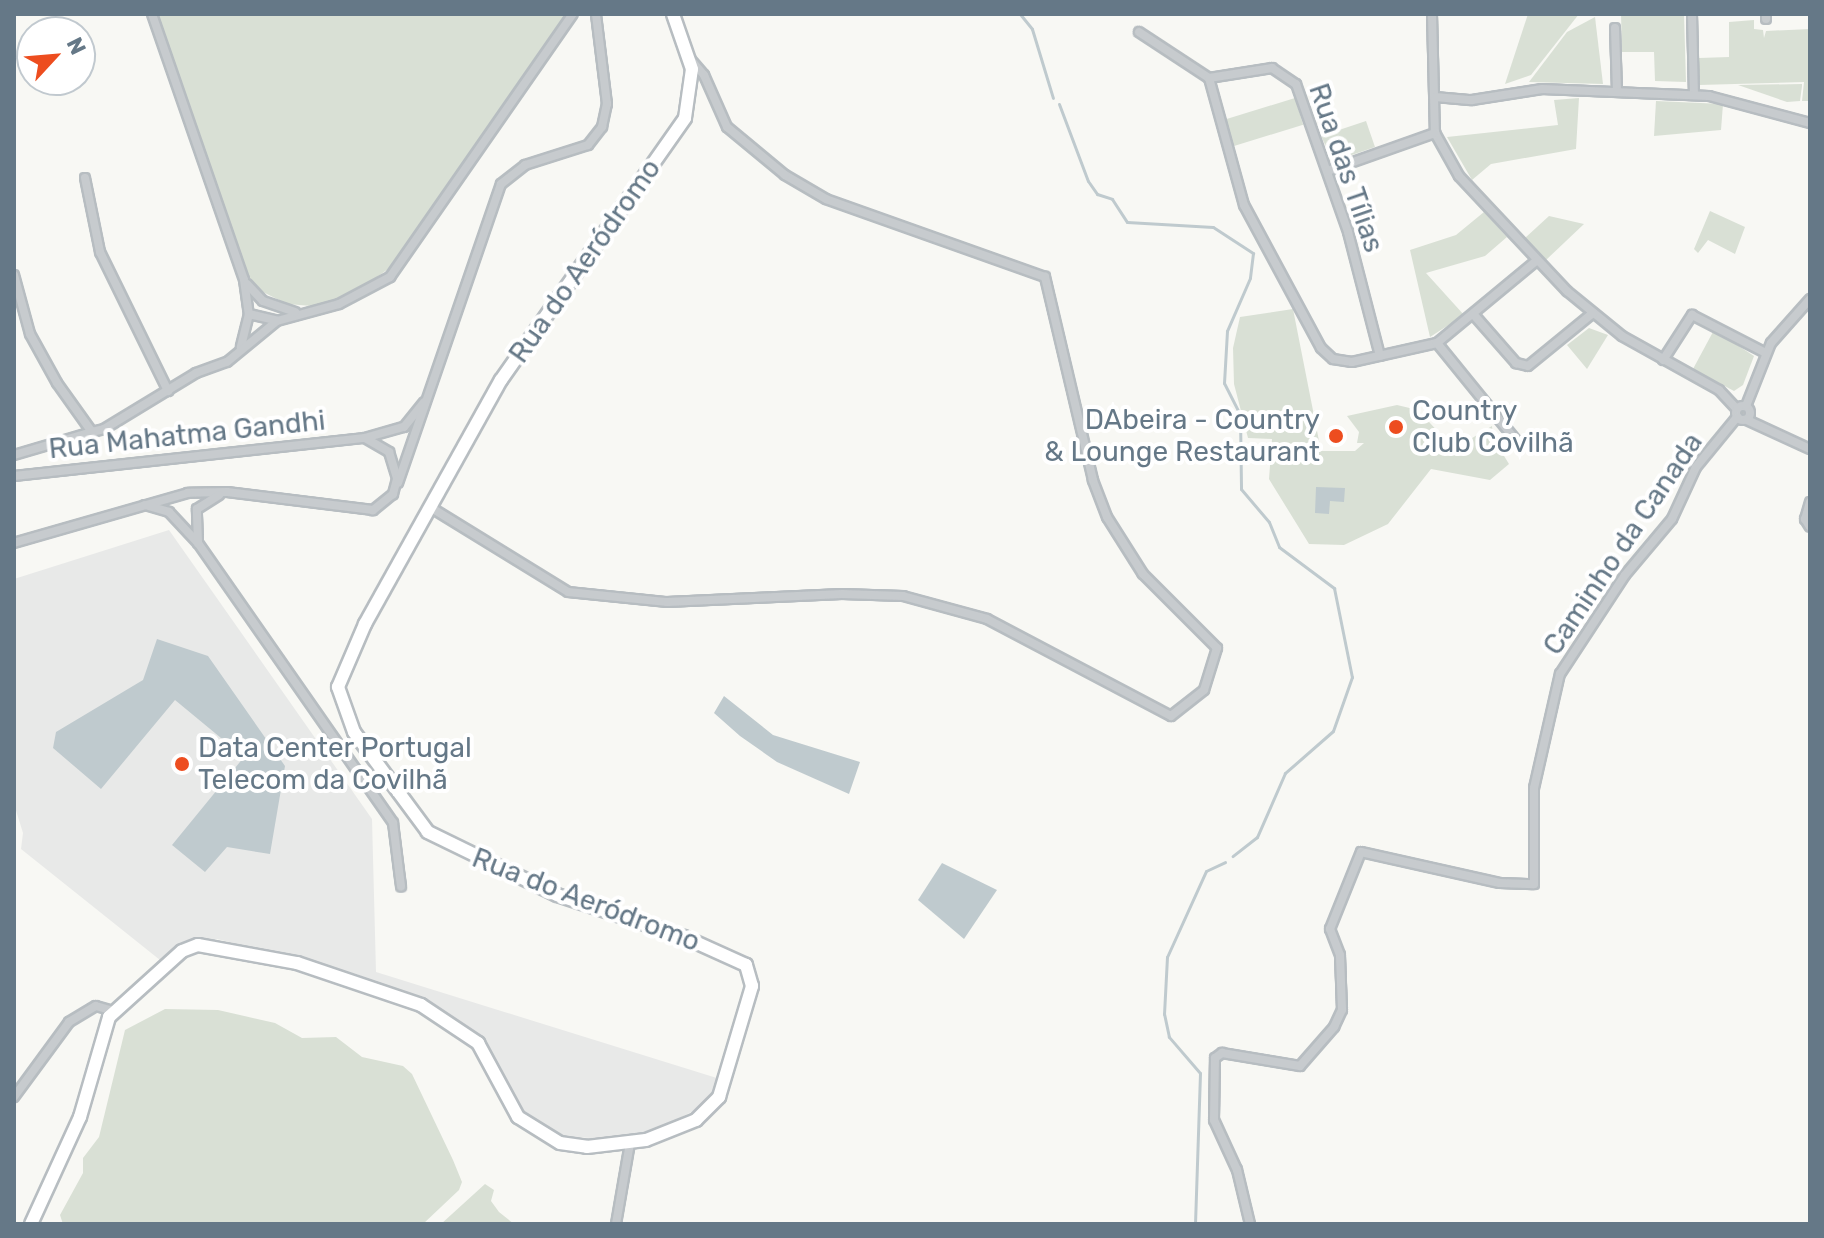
<!DOCTYPE html>
<html>
<head>
<meta charset="utf-8">
<style>
	body { margin:0 }
	#map { position:relative; width:1824px; height:1238px; overflow:hidden; background:#f8f8f4; font-family:Rubik,sans-serif }
	div>[style] { position:absolute }
	[style*='--x'] { left:calc(var(--x)*1px); top:calc(var(--y)*1px); width:calc(var(--w)*1px); rotate:calc(var(--a)*1deg) }
	.built>* { inset:0; background:#e8e9e8 }
	.green>* { inset:0; background:#d9e0d5; transform-origin:0 0 }
	.water>* { inset:0; background:#bfcace }
	.stream>* { height:3px; margin:-1.5px; padding:0 1.5px; transform-origin:1.5px; border-radius:1.5px; background:#bfcace }
	.roads { filter:drop-shadow(2px 0 #b7bdc1) drop-shadow(-2px 0 #b7bdc1) drop-shadow(0 2px #b7bdc1) drop-shadow(0 -2px #b7bdc1) }
	.street>* { height:8px; margin:-4px; padding:0 4px; transform-origin:4px; border-radius:4px; background:#c7cbce }
	.street>.ring { margin:-4px; padding:0; box-sizing:content-box; background:none; border:8px solid #c7cbce; border-radius:50% }
	.secondary>* { height:12px; margin:-6px; padding:0 6px; transform-origin:6px; border-radius:6px; background:#fff }
	.dots>* { width:22px; height:22px; translate:-50% -50%; box-sizing:border-box; border:4px solid #fff; border-radius:50% }
	span { translate:-50% -50%; white-space:nowrap; text-align:center; line-height:1.15; -webkit-text-stroke:8px #fff; paint-order:stroke }
	.street-label { font-size:28px; color:#657887 }
	.poi-label { font-size:28px; color:#657887 }
	.left { translate:0 -50%; text-align:left }
	.right { translate:-100% -50%; text-align:right }
	.frame { position:absolute; inset:0; border:16px solid #657887; pointer-events:none }
	.north { position:absolute; left:16px; top:16px; width:80px; height:80px; box-sizing:border-box; background:#fff; border:2px solid #c1c9cf; border-radius:50%; rotate:64deg; font-size:22px; font-weight:700; line-height:32px; text-align:center; color:#657887 }
	.north::after { content:''; display:block; margin:auto; width:28px; height:36px; background:#ed4d1f; clip-path:polygon(50% 0,100% 100%,50% 72%,0 100%) }
</style>
</head>
<body>
<div id="map">
	<div class="built">
		<i style="clip-path:polygon(169px 530px,372px 819px,376px 972px,720px 1079px,705px 1105px,652px 1132px,608px 1139px,558px 1136px,521px 1110px,485px 1041px,432px 1004px,356px 974px,217px 939px,160px 960px,21px 849px,23px 833px,14px 804px,14px 579px)"></i>
	</div>
	<div class="green">
		<i style="clip-path:polygon(156px 14px,571px 14px,394px 265px,351px 295px,312px 306px,287px 304px,251px 286px)"></i>
		<i style="clip-path:polygon(1528px 14px,1579px 14px,1531px 75px,1505px 84px)"></i>
		<i style="clip-path:polygon(1621px 14px,1684px 14px,1686px 82px,1655px 81px,1654px 52px,1622px 52px)"></i>
		<i style="clip-path:polygon(1595px 17px,1603px 84px,1529px 82px,1567px 32px)"></i>
		<i style="clip-path:polygon(1754px 20px,1754px 29px,1763px 30px,1764px 38px,1766px 31px,1810px 29px,1808px 101px,1802px 101px,1804px 82px,1699px 85px,1699px 58px,1729px 57px,1729px 22px)"></i>
		<i style="clip-path:polygon(1738px 85px,1802px 84px,1802px 86px,1800px 101px,1787px 102px)"></i>
		<i style="left:1295px;top:98px;width:28px;height:74px;rotate:73deg"></i>
		<i style="clip-path:polygon(1579px 98px,1576px 149px,1491px 164px,1472px 180px,1447px 137px,1558px 125px,1554px 100px)"></i>
		<i style="clip-path:polygon(1656px 101px,1723px 104px,1721px 130px,1654px 136px)"></i>
		<i style="clip-path:polygon(1366px 121px,1375px 147px,1343px 158px,1329px 153px,1321px 136px)"></i>
		<i style="clip-path:polygon(1710px 211px,1745px 227px,1735px 254px,1708px 240px,1698px 253px,1694px 249px)"></i>
		<i style="clip-path:polygon(1484px 212px,1507px 237px,1485px 256px,1426px 273px,1464px 315px,1430px 337px,1410px 250px,1456px 235px)"></i>
		<i style="clip-path:polygon(1549px 216px,1584px 224px,1546px 260px,1525px 238px)"></i>
		<i style="clip-path:polygon(1293px 309px,1321px 451px,1355px 451px,1364px 443px,1357px 443px,1359px 432px,1347px 416px,1397px 405px,1418px 410px,1454px 449px,1492px 426px,1493px 438px,1509px 464px,1490px 480px,1431px 469px,1388px 524px,1344px 545px,1309px 544px,1269px 479px,1272px 439px,1248px 438px,1234px 384px,1233px 348px,1240px 317px)"></i>
		<i style="clip-path:polygon(1589px 328px,1608px 335px,1587px 369px,1567px 345px)"></i>
		<i style="clip-path:polygon(1714px 330px,1754px 356px,1743px 385px,1734px 391px,1693px 369px)"></i>
		<i style="clip-path:polygon(165px 1009px,218px 1010px,275px 1023px,302px 1038px,336px 1037px,362px 1057px,403px 1066px,412px 1074px,453px 1160px,462px 1182px,459px 1190px,423px 1224px,63px 1224px,60px 1215px,83px 1173px,83px 1158px,99px 1137px,125px 1030px)"></i>
		<i style="clip-path:polygon(485px 1184px,494px 1190px,491px 1201px,499px 1212px,514px 1224px,441px 1224px)"></i>
	</div>
	<div class="water">
		<i style="clip-path:polygon(1316px 487px,1345px 488px,1344px 502px,1330px 501px,1329px 514px,1315px 513px)"></i>
		<i style="clip-path:polygon(157px 639px,208px 656px,285px 766px,270px 854px,227px 847px,205px 872px,172px 845px,244px 757px,175px 700px,101px 789px,53px 748px,56px 732px,143px 680px)"></i>
		<i style="clip-path:polygon(724px 696px,773px 735px,860px 762px,849px 794px,777px 762px,740px 736px,714px 713px)"></i>
		<i style="clip-path:polygon(942px 863px,997px 890px,964px 939px,918px 900px)"></i>
	</div>
	<div class="stream">
		<i style="--x:1020;--y:14;--w:19;--a:51"></i>
		<i style="--x:1032;--y:29;--w:72;--a:73.1"></i>
		<i style="--x:1059;--y:104;--w:82;--a:69.4"></i>
		<i style="--x:1088;--y:181;--w:16;--a:55"></i>
		<i style="--x:1097;--y:194;--w:16;--a:18"></i>
		<i style="--x:1112;--y:199;--w:27;--a:57"></i>
		<i style="--x:1127;--y:222;--w:86;--a:3.3"></i>
		<i style="--x:1213;--y:227;--w:48;--a:33"></i>
		<i style="--x:1253;--y:253;--w:25;--a:97"></i>
		<i style="--x:1250;--y:278;--w:58;--a:113.5"></i>
		<i style="--x:1227;--y:331;--w:52;--a:93.3"></i>
		<i style="--x:1224;--y:383;--w:36;--a:63"></i>
		<i style="--x:1240;--y:415;--w:74;--a:89.2"></i>
		<i style="--x:1241;--y:489;--w:43;--a:49.7"></i>
		<i style="--x:1269;--y:522;--w:27;--a:68"></i>
		<i style="--x:1279;--y:547;--w:69;--a:36.7"></i>
		<i style="--x:1334;--y:588;--w:91;--a:78.6"></i>
		<i style="--x:1352;--y:677;--w:57;--a:109.4"></i>
		<i style="--x:1333;--y:731;--w:64;--a:138.8"></i>
		<i style="--x:1285;--y:773;--w:70;--a:113.6"></i>
		<i style="--x:1257;--y:837;--w:31;--a:142"></i>
		<i style="--x:1195;--y:1224;--w:151;--a:-88.1"></i>
		<i style="--x:1200;--y:1073;--w:48;--a:-130.7"></i>
		<i style="--x:1169;--y:1037;--w:24;--a:-102"></i>
		<i style="--x:1164;--y:1014;--w:57;--a:-87"></i>
		<i style="--x:1167;--y:957;--w:94;--a:-65.6"></i>
		<i style="--x:1206;--y:871;--w:21;--a:-25"></i>
	</div>
	<div class="roads">
		<div class="street">
			<i style="--x:152;--y:14;--w:281;--a:70.9"></i>
			<i style="--x:244;--y:280;--w:34;--a:82"></i>
			<i style="--x:249;--y:314;--w:34;--a:104"></i>
			<i style="--x:1432;--y:14;--w:119;--a:88.6"></i>
			<i style="--x:1435;--y:133;--w:49;--a:60.8"></i>
			<i style="--x:1459;--y:176;--w:158;--a:46.8"></i>
			<i style="--x:1567;--y:291;--w:71;--a:39.3"></i>
			<i style="--x:1622;--y:336;--w:111;--a:29.1"></i>
			<i style="--x:1719;--y:390;--w:26;--a:47"></i>
			<i style="--x:1692;--y:14;--w:81;--a:88.6"></i>
			<i style="--x:1766;--y:14;--w:5;--a:90"></i>
			<i style="--x:1615;--y:28;--w:64;--a:88.2"></i>
			<i style="--x:1139;--y:32;--w:84;--a:33.3"></i>
			<i style="--x:1209;--y:78;--w:132;--a:74.6"></i>
			<i style="--x:1244;--y:205;--w:162;--a:61.7"></i>
			<i style="--x:1321;--y:348;--w:16;--a:43"></i>
			<i style="--x:1333;--y:359;--w:19;--a:9"></i>
			<i style="--x:1352;--y:362;--w:87;--a:-12.6"></i>
			<i style="--x:1437;--y:343;--w:129;--a:-39.6"></i>
			<i style="--x:1209;--y:78;--w:64;--a:-9"></i>
			<i style="--x:1272;--y:68;--w:29;--a:34"></i>
			<i style="--x:1296;--y:84;--w:157;--a:70.6"></i>
			<i style="--x:1348;--y:232;--w:128;--a:75.5"></i>
			<i style="--x:1435;--y:97;--w:37;--a:5"></i>
			<i style="--x:1472;--y:100;--w:71;--a:-8.9"></i>
			<i style="--x:1542;--y:89;--w:167;--a:2.4"></i>
			<i style="--x:1709;--y:96;--w:105;--a:15"></i>
			<i style="--x:1328;--y:171;--w:114;--a:-19.6"></i>
			<i style="--x:85;--y:178;--w:76;--a:78.5"></i>
			<i style="--x:100;--y:252;--w:155;--a:63.9"></i>
			<i style="--x:14;--y:275;--w:61;--a:74.8"></i>
			<i style="--x:30;--y:334;--w:56;--a:61.1"></i>
			<i style="--x:57;--y:383;--w:60;--a:54.5"></i>
			<i style="--x:92;--y:432;--w:12;--a:-14"></i>
			<i style="--x:104;--y:429;--w:108;--a:-31.3"></i>
			<i style="--x:196;--y:373;--w:33;--a:-20"></i>
			<i style="--x:227;--y:362;--w:65;--a:-39.4"></i>
			<i style="--x:277;--y:321;--w:64;--a:-15.3"></i>
			<i style="--x:339;--y:304;--w:58;--a:-27.9"></i>
			<i style="--x:390;--y:277;--w:320;--a:-55.2"></i>
			<i style="--x:247;--y:284;--w:23;--a:47"></i>
			<i style="--x:263;--y:301;--w:34;--a:19"></i>
			<i style="--x:249;--y:314;--w:27;--a:13"></i>
			<i style="--x:1474;--y:315;--w:64;--a:48.8"></i>
			<i style="--x:1516;--y:363;--w:12;--a:14"></i>
			<i style="--x:1528;--y:366;--w:84;--a:-39.2"></i>
			<i style="--x:1437;--y:343;--w:132;--a:50.9"></i>
			<i style="--x:1663;--y:360;--w:54;--a:-57.2"></i>
			<i style="--x:1692;--y:315;--w:83;--a:27.2"></i>
			<i class="ring" style="left:1736px;top:406px;width:6px;height:6px"></i>
			<i style="--x:1746;--y:406;--w:68;--a:-68.4"></i>
			<i style="--x:1771;--y:343;--w:59;--a:-48.4"></i>
			<i style="--x:1747;--y:420;--w:69;--a:24.7"></i>
			<i style="--x:368;--y:437;--w:37;--a:-16"></i>
			<i style="--x:404;--y:427;--w:32;--a:-51"></i>
			<i style="--x:14;--y:455;--w:81;--a:-16.4"></i>
			<i style="--x:14;--y:476;--w:353;--a:-6.2"></i>
			<i style="--x:365;--y:438;--w:28;--a:30"></i>
			<i style="--x:389;--y:452;--w:28;--a:73"></i>
			<i style="--x:397;--y:479;--w:16;--a:105"></i>
			<i style="--x:393;--y:494;--w:26;--a:141"></i>
			<i style="--x:373;--y:510;--w:147;--a:-173"></i>
			<i style="--x:227;--y:492;--w:39;--a:179"></i>
			<i style="--x:188;--y:493;--w:181;--a:164"></i>
			<i style="--x:398;--y:483;--w:316;--a:-71"></i>
			<i style="--x:501;--y:184;--w:31;--a:-38"></i>
			<i style="--x:525;--y:165;--w:66;--a:-17.6"></i>
			<i style="--x:588;--y:145;--w:23;--a:-52"></i>
			<i style="--x:602;--y:127;--w:24;--a:-78"></i>
			<i style="--x:607;--y:104;--w:91;--a:-97"></i>
			<i style="--x:1810;--y:502;--w:18;--a:106"></i>
			<i style="--x:1805;--y:519;--w:9;--a:58"></i>
			<i style="--x:145;--y:505;--w:25;--a:16"></i>
			<i style="--x:169;--y:512;--w:42;--a:46.9"></i>
			<i style="--x:198;--y:543;--w:341;--a:55.1"></i>
			<i style="--x:393;--y:823;--w:64;--a:82.8"></i>
			<i style="--x:430;--y:507;--w:162;--a:31.6"></i>
			<i style="--x:568;--y:592;--w:100;--a:5.8"></i>
			<i style="--x:667;--y:602;--w:175;--a:-2.6"></i>
			<i style="--x:842;--y:594;--w:61;--a:1.9"></i>
			<i style="--x:903;--y:596;--w:87;--a:15.3"></i>
			<i style="--x:987;--y:619;--w:208;--a:27.8"></i>
			<i style="--x:1171;--y:716;--w:42;--a:-38.2"></i>
			<i style="--x:1204;--y:690;--w:44;--a:-72.8"></i>
			<i style="--x:1217;--y:648;--w:105;--a:-135"></i>
			<i style="--x:1143;--y:574;--w:67;--a:-122.3"></i>
			<i style="--x:1107;--y:517;--w:40;--a:-111"></i>
			<i style="--x:1093;--y:480;--w:209;--a:-103.3"></i>
			<i style="--x:1045;--y:277;--w:232;--a:-160.4"></i>
			<i style="--x:826;--y:199;--w:48;--a:-149.7"></i>
			<i style="--x:785;--y:175;--w:75;--a:-140.4"></i>
			<i style="--x:727;--y:127;--w:57;--a:-113.9"></i>
			<i style="--x:704;--y:75;--w:20;--a:-131"></i>
			<i style="--x:198;--y:543;--w:34;--a:-92"></i>
			<i style="--x:197;--y:509;--w:26;--a:-32"></i>
			<i style="--x:14;--y:1097;--w:93;--a:-53.7"></i>
			<i style="--x:69;--y:1022;--w:31;--a:-31"></i>
			<i style="--x:96;--y:1006;--w:19;--a:16"></i>
			<i style="--x:616;--y:1224;--w:82;--a:-80.2"></i>
			<i style="--x:1250;--y:1224;--w:56;--a:-103.5"></i>
			<i style="--x:1237;--y:1170;--w:55;--a:-114.7"></i>
			<i style="--x:1214;--y:1120;--w:62;--a:-89.1"></i>
			<i style="--x:1215;--y:1058;--w:9;--a:-36"></i>
			<i style="--x:1222;--y:1053;--w:79;--a:9.5"></i>
			<i style="--x:1300;--y:1066;--w:52;--a:-48.9"></i>
			<i style="--x:1334;--y:1027;--w:19;--a:-65"></i>
			<i style="--x:1342;--y:1010;--w:55;--a:-92.1"></i>
			<i style="--x:1340;--y:955;--w:28;--a:-111"></i>
			<i style="--x:1330;--y:929;--w:83;--a:-68.1"></i>
			<i style="--x:1361;--y:852;--w:142;--a:12.6"></i>
			<i style="--x:1500;--y:883;--w:34;--a:2"></i>
			<i style="--x:1534;--y:884;--w:96;--a:-90"></i>
			<i style="--x:1534;--y:788;--w:117;--a:-77.2"></i>
			<i style="--x:1560;--y:674;--w:118;--a:-56.7"></i>
			<i style="--x:1625;--y:575;--w:73;--a:-50"></i>
			<i style="--x:1672;--y:519;--w:57;--a:-65.2"></i>
			<i style="--x:1696;--y:467;--w:65;--a:-50.6"></i>
		</div>
		<div class="secondary">
			<i style="--x:31;--y:1224;--w:118;--a:-65.4"></i>
			<i style="--x:80;--y:1117;--w:104;--a:-73.8"></i>
			<i style="--x:109;--y:1017;--w:98;--a:-42.1"></i>
			<i style="--x:182;--y:951;--w:17;--a:-21"></i>
			<i style="--x:198;--y:945;--w:101;--a:10.3"></i>
			<i style="--x:297;--y:963;--w:131;--a:18.7"></i>
			<i style="--x:421;--y:1005;--w:69;--a:33.7"></i>
			<i style="--x:478;--y:1043;--w:84;--a:61.6"></i>
			<i style="--x:518;--y:1117;--w:49;--a:31.8"></i>
			<i style="--x:560;--y:1143;--w:27;--a:8"></i>
			<i style="--x:587;--y:1147;--w:59;--a:-6.8"></i>
			<i style="--x:646;--y:1140;--w:54;--a:-21.8"></i>
			<i style="--x:696;--y:1120;--w:33;--a:-45"></i>
			<i style="--x:719;--y:1097;--w:116;--a:-73.4"></i>
			<i style="--x:752;--y:986;--w:22;--a:-106"></i>
			<i style="--x:746;--y:965;--w:68;--a:-155.7"></i>
			<i style="--x:684;--y:937;--w:134;--a:-161.7"></i>
			<i style="--x:557;--y:895;--w:144;--a:-154"></i>
			<i style="--x:428;--y:832;--w:124;--a:-126.5"></i>
			<i style="--x:354;--y:732;--w:48;--a:-109.6"></i>
			<i style="--x:338;--y:687;--w:69;--a:-66.8"></i>
			<i style="--x:365;--y:624;--w:279;--a:-60.9"></i>
			<i style="--x:501;--y:380;--w:320;--a:-54.9"></i>
			<i style="--x:685;--y:118;--w:49;--a:-81.9"></i>
			<i style="--x:692;--y:69;--w:58;--a:-109.1"></i>
		</div>
	</div>
	<div class="dots">
		<i style="left:1396px;top:427px;background:#ed4d1f"></i>
		<i style="left:1336px;top:436px;background:#ed4d1f"></i>
		<i style="left:182px;top:764px;background:#ed4d1f"></i>
	</div>
	<div class="street-label">
		<span style="left:1346px;top:168px;rotate:71deg">Rua das Tílias</span>
		<span style="left:585px;top:261px;rotate:-55deg">Rua do Aeródromo</span>
		<span style="left:187px;top:435px;rotate:-6deg">Rua Mahatma Gandhi</span>
		<span style="left:1623px;top:544px;rotate:-56deg">Caminho da Canada</span>
		<span style="left:586px;top:900px;rotate:21deg">Rua do Aeródromo</span>
	</div>
	<div class="poi-label">
		<span class="left" style="left:1412px;top:427px">Country<br>Club Covilhã</span>
		<span class="right" style="left:1320px;top:436px">DAbeira - Country<br>&amp; Lounge Restaurant</span>
		<span class="left" style="left:198px;top:764px">Data Center Portugal<br>Telecom da Covilhã</span>
	</div>
	<div class="frame"></div>
	<div class="north">N</div>
</div>
</body>
</html>
